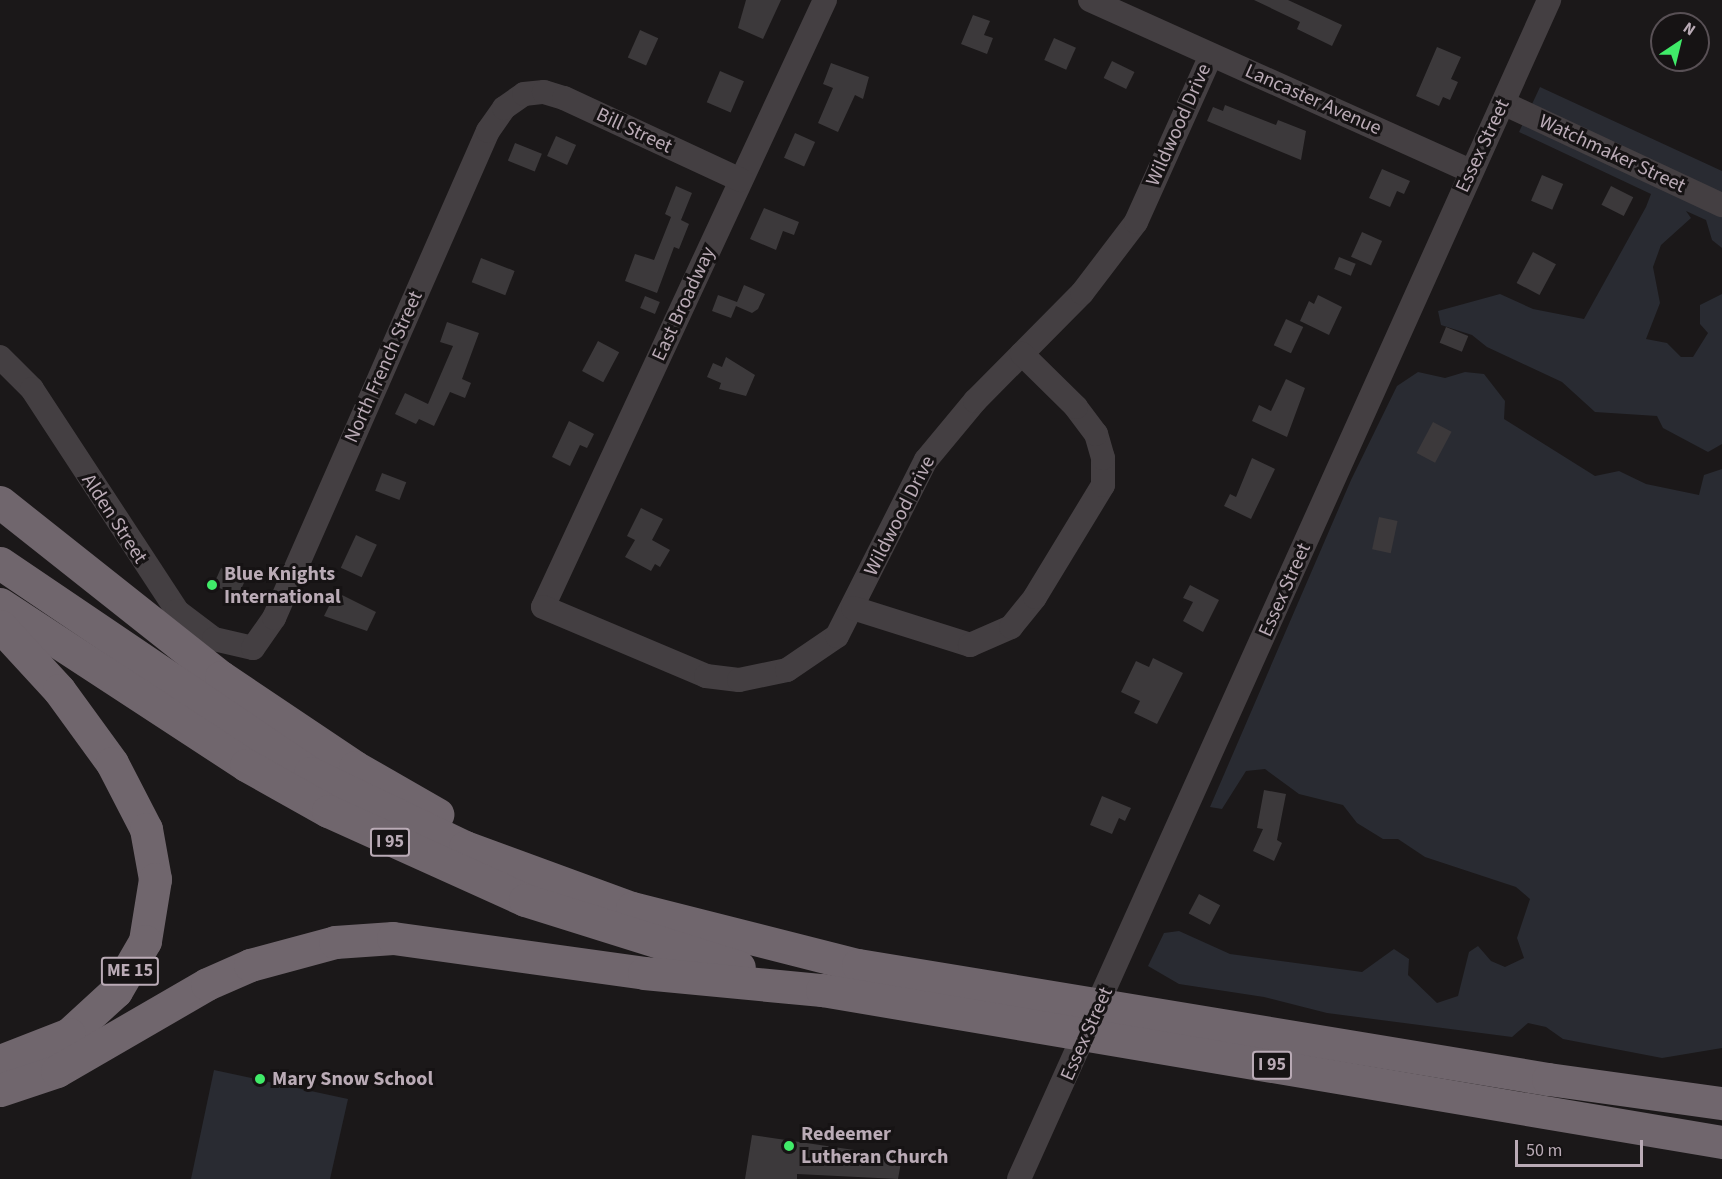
<!DOCTYPE html>
<html>
<head>
<meta charset="utf-8">
<style>
	body { margin:0 }
	#map { position:relative; width:1722px; height:1179px; overflow:hidden; background:#1b1819; font-family:"Source Sans 3",sans-serif }
	div>[style] { position:absolute }
	[style*='--x'] { left:calc(var(--x)*1px); top:calc(var(--y)*1px); width:calc(var(--w)*1px); rotate:calc(var(--a)*1deg) }
	.green>* { inset:0; background:#292b32 }
	.building>* { inset:0; background:#3c393b; transform-origin:0 0 }
	.minor>* { height:24px; margin:-12px; padding:0 12px; transform-origin:12px; border-radius:12px; background:#443f42 }
	.highway>* { height:33px; margin:-16.5px; padding:0 16.5px; transform-origin:16.5px; border-radius:16.5px; background:#70666d }
	.dots>* { width:16px; height:16px; translate:-50% -50%; box-sizing:border-box; border:3px solid #161314; border-radius:50% }
	span { translate:-50% -50%; white-space:nowrap; text-align:center; line-height:1.15; -webkit-text-stroke:6px #161314; paint-order:stroke }
	.shield-label span { padding:2px 4px; background:#161314; border:2px solid; border-radius:4px; -webkit-text-stroke-width:0 }
	.shield-label { font-size:18px; color:#baabb6; font-weight:700 }
	.street-label { font-size:20px; color:#baabb6 }
	.poi-label { font-size:20px; color:#baabb6; font-weight:700 }
	.left { translate:0 -50%; text-align:left }
	.north { position:absolute; left:1650px; top:12px; width:60px; height:60px; box-sizing:border-box; background:#161314; border:2px solid #585055; border-radius:50%; rotate:35deg; font-size:16px; font-weight:700; line-height:24px; text-align:center; color:#baabb6 }
	.north::after { content:''; display:block; margin:auto; width:21px; height:27px; background:#40eb69; clip-path:polygon(50% 0,100% 100%,50% 72%,0 100%) }
	.scale { position:absolute; left:1515px; top:1140px; width:128px; height:27px; box-sizing:border-box; border:3px solid #baabb6; border-top:0; padding-left:8px; font-size:18px; line-height:21px; white-space:nowrap; color:#baabb6; -webkit-text-stroke:4px #161314; paint-order:stroke }
</style>
</head>
<body>
<div id="map">
	<div class="green">
		<i style="clip-path:polygon(1540px 87px,1722px 171px,1722px 248px,1712px 240px,1706px 220px,1686px 211px,1691px 218px,1661px 245px,1653px 267px,1660px 303px,1646px 339px,1667px 343px,1681px 357px,1693px 357px,1708px 333px,1700px 324px,1700px 305px,1722px 294px,1722px 444px,1708px 452px,1663px 428px,1657px 416px,1595px 412px,1562px 382px,1487px 347px,1472px 335px,1441px 325px,1438px 311px,1500px 294px,1533px 309px,1584px 319px,1646px 207px,1651px 194px,1519px 132px)"></i>
		<i style="clip-path:polygon(1418px 372px,1445px 378px,1465px 372px,1484px 374px,1505px 401px,1504px 419px,1595px 476px,1619px 471px,1646px 484px,1699px 495px,1704px 475px,1722px 469px,1722px 1048px,1662px 1058px,1563px 1039px,1546px 1027px,1528px 1023px,1512px 1037px,1327px 1013px,1264px 997px,1179px 984px,1148px 966px,1164px 933px,1179px 931px,1230px 954px,1362px 972px,1394px 949px,1409px 959px,1408px 975px,1437px 1003px,1458px 996px,1469px 952px,1478px 946px,1491px 961px,1505px 967px,1524px 958px,1517px 938px,1530px 899px,1516px 887px,1425px 857px,1398px 839px,1383px 839px,1357px 823px,1343px 805px,1299px 794px,1265px 769px,1246px 771px,1222px 809px,1210px 807px,1351px 480px,1397px 386px)"></i>
		<i style="clip-path:polygon(214px 1070px,348px 1099px,330px 1179px,191px 1179px)"></i>
	</div>
	<div class="building">
		<i style="clip-path:polygon(746px 0,781px 0,763px 39px,738px 28px)"></i>
		<i style="clip-path:polygon(1254px 0,1288px 0,1342px 25px,1332px 46px,1297px 29px,1300px 22px)"></i>
		<i style="clip-path:polygon(973px 15px,990px 21px,984px 35px,993px 38px,987px 54px,961px 44px)"></i>
		<i style="left:640px;top:30px;width:20px;height:30px;rotate:24deg"></i>
		<i style="left:1054px;top:38px;width:24px;height:24px;rotate:24deg"></i>
		<i style="clip-path:polygon(1437px 47px,1461px 57px,1451px 79px,1458px 82px,1450px 100px,1443px 97px,1439px 106px,1416px 96px)"></i>
		<i style="left:1112px;top:61px;width:25px;height:19px;rotate:26deg"></i>
		<i style="clip-path:polygon(831px 63px,869px 77px,863px 99px,855px 95px,838px 132px,818px 123px,833px 88px,823px 84px)"></i>
		<i style="left:720px;top:71px;width:26px;height:34px;rotate:23deg"></i>
		<i style="clip-path:polygon(1225px 105px,1276px 125px,1278px 120px,1306px 131px,1301px 160px,1207px 121px,1213px 107px,1223px 111px)"></i>
		<i style="left:795px;top:133px;width:22px;height:27px;rotate:24deg"></i>
		<i style="left:556px;top:136px;width:22px;height:22px;rotate:24deg"></i>
		<i style="left:515px;top:143px;width:29px;height:19px;rotate:22deg"></i>
		<i style="clip-path:polygon(1382px 169px,1410px 181px,1404px 194px,1397px 191px,1390px 207px,1369px 198px)"></i>
		<i style="left:1542px;top:175px;width:23px;height:28px;rotate:23deg"></i>
		<i style="clip-path:polygon(676px 186px,692px 193px,681px 220px,689px 224px,679px 249px,674px 247px,657px 293px,625px 281px,635px 254px,654px 260px,671px 217px,665px 214px)"></i>
		<i style="left:1611px;top:186px;width:25px;height:21px;rotate:27deg"></i>
		<i style="clip-path:polygon(764px 208px,799px 222px,794px 235px,783px 231px,776px 250px,750px 239px)"></i>
		<i style="left:1362px;top:232px;width:22px;height:27px;rotate:24deg"></i>
		<i style="left:1533px;top:252px;width:26px;height:35px;rotate:28deg"></i>
		<i style="left:1339px;top:257px;width:18px;height:13px;rotate:22deg"></i>
		<i style="left:481px;top:258px;width:36px;height:26px;rotate:21deg"></i>
		<i style="clip-path:polygon(744px 285px,765px 294px,758px 309px,752px 313px,736px 306px,731px 318px,712px 311px,718px 295px,737px 302px)"></i>
		<i style="clip-path:polygon(1318px 295px,1342px 307px,1329px 335px,1300px 321px,1309px 301px,1314px 304px)"></i>
		<i style="left:645px;top:296px;width:16px;height:13px;rotate:22deg"></i>
		<i style="left:1286px;top:319px;width:19px;height:29px;rotate:25deg"></i>
		<i style="clip-path:polygon(447px 322px,479px 333px,462px 379px,471px 383px,465px 398px,450px 392px,434px 426px,419px 419px,416px 424px,395px 414px,405px 393px,428px 404px,453px 346px,440px 342px)"></i>
		<i style="left:1446px;top:327px;width:24px;height:17px;rotate:22deg"></i>
		<i style="left:598px;top:341px;width:24px;height:34px;rotate:28deg"></i>
		<i style="clip-path:polygon(726px 357px,755px 375px,746px 396px,719px 389px,721px 383px,707px 377px,713px 363px,722px 367px)"></i>
		<i style="clip-path:polygon(1286px 379px,1305px 388px,1287px 437px,1252px 421px,1259px 405px,1271px 411px)"></i>
		<i style="clip-path:polygon(569px 421px,594px 434px,587px 448px,580px 445px,570px 466px,552px 457px)"></i>
		<i style="left:1433px;top:422px;width:21px;height:35px;rotate:28deg"></i>
		<i style="clip-path:polygon(1252px 458px,1275px 469px,1251px 519px,1224px 506px,1230px 494px,1236px 497px)"></i>
		<i style="left:382px;top:473px;width:26px;height:19px;rotate:21deg"></i>
		<i style="clip-path:polygon(641px 508px,663px 519px,652px 540px,670px 550px,660px 567px,655px 564px,651px 571px,625px 557px,635px 540px,627px 536px)"></i>
		<i style="left:1379px;top:517px;width:19px;height:33px;rotate:12deg"></i>
		<i style="left:356px;top:535px;width:23px;height:36px;rotate:25deg"></i>
		<i style="left:221px;top:568px;width:27px;height:19px;rotate:24deg"></i>
		<i style="clip-path:polygon(1190px 585px,1219px 600px,1203px 632px,1183px 621px,1193px 602px,1183px 598px)"></i>
		<i style="clip-path:polygon(336px 592px,376px 612px,367px 631px,324px 616px)"></i>
		<i style="clip-path:polygon(1153px 658px,1183px 673px,1157px 724px,1134px 713px,1140px 701px,1121px 692px,1136px 661px,1149px 667px)"></i>
		<i style="clip-path:polygon(1264px 790px,1286px 794px,1277px 840px,1282px 843px,1274px 861px,1253px 851px,1263px 829px,1257px 828px)"></i>
		<i style="clip-path:polygon(1102px 796px,1131px 808px,1125px 821px,1119px 818px,1112px 834px,1090px 825px)"></i>
		<i style="left:1199px;top:894px;width:24px;height:22px;rotate:28deg"></i>
		<i style="clip-path:polygon(752px 1135px,902px 1157px,898px 1179px,797px 1174px,797px 1179px,745px 1179px)"></i>
	</div>
	<div class="minor">
		<i style="--x:825;--y:0;--w:669;--a:114.92"></i>
		<i style="--x:543;--y:607;--w:177;--a:22.9"></i>
		<i style="--x:706;--y:676;--w:33;--a:7"></i>
		<i style="--x:739;--y:680;--w:49;--a:-11.8"></i>
		<i style="--x:787;--y:670;--w:60;--a:-34.2"></i>
		<i style="--x:837;--y:636;--w:197;--a:-63.2"></i>
		<i style="--x:926;--y:460;--w:77;--a:-50.3"></i>
		<i style="--x:975;--y:401;--w:152;--a:-45.3"></i>
		<i style="--x:1082;--y:293;--w:89;--a:-52.7"></i>
		<i style="--x:1136;--y:222;--w:183;--a:-65.8"></i>
		<i style="--x:1090;--y:0;--w:417;--a:24.2"></i>
		<i style="--x:1503;--y:103;--w:242;--a:25"></i>
		<i style="--x:0;--y:357;--w:45;--a:45"></i>
		<i style="--x:32;--y:389;--w:265;--a:56.8"></i>
		<i style="--x:177;--y:611;--w:46;--a:37.1"></i>
		<i style="--x:214;--y:639;--w:40;--a:13"></i>
		<i style="--x:253;--y:648;--w:37;--a:-55"></i>
		<i style="--x:274;--y:618;--w:532;--a:-66.28"></i>
		<i style="--x:488;--y:131;--w:28;--a:-55"></i>
		<i style="--x:504;--y:108;--w:24;--a:-35"></i>
		<i style="--x:524;--y:94;--w:20;--a:-6"></i>
		<i style="--x:544;--y:92;--w:21;--a:17"></i>
		<i style="--x:564;--y:98;--w:195;--a:24.9"></i>
		<i style="--x:853;--y:608;--w:123;--a:17.5"></i>
		<i style="--x:970;--y:645;--w:45;--a:-23.7"></i>
		<i style="--x:1011;--y:627;--w:38;--a:-51"></i>
		<i style="--x:1035;--y:597;--w:131;--a:-58.7"></i>
		<i style="--x:1103;--y:485;--w:27;--a:-90"></i>
		<i style="--x:1103;--y:458;--w:25;--a:-106"></i>
		<i style="--x:1096;--y:434;--w:34;--a:-127"></i>
		<i style="--x:1076;--y:407;--w:76;--a:-135.5"></i>
		<i style="--x:1019;--y:1179;--w:1293;--a:-65.79"></i>
	</div>
	<div class="highway">
		<i style="--x:0;--y:502;--w:282;--a:38.4"></i>
		<i style="--x:221;--y:677;--w:161;--a:33.9"></i>
		<i style="--x:355;--y:767;--w:95;--a:29.8"></i>
		<i style="--x:0;--y:563;--w:374;--a:34.1"></i>
		<i style="--x:310;--y:773;--w:172;--a:25.5"></i>
		<i style="--x:465;--y:847;--w:178;--a:20.1"></i>
		<i style="--x:632;--y:908;--w:233;--a:14.2"></i>
		<i style="--x:858;--y:965;--w:699;--a:9.38"></i>
		<i style="--x:1548;--y:1079;--w:176;--a:7.9"></i>
		<i style="--x:0;--y:604;--w:294;--a:33.2"></i>
		<i style="--x:246;--y:765;--w:94;--a:29.3"></i>
		<i style="--x:328;--y:811;--w:216;--a:24.3"></i>
		<i style="--x:525;--y:900;--w:224;--a:17.4"></i>
		<i style="--x:0;--y:626;--w:87;--a:47.3"></i>
		<i style="--x:59;--y:690;--w:90;--a:54"></i>
		<i style="--x:112;--y:763;--w:74;--a:62.7"></i>
		<i style="--x:146;--y:829;--w:51;--a:79.8"></i>
		<i style="--x:155;--y:879;--w:63;--a:99.2"></i>
		<i style="--x:145;--y:941;--w:58;--a:120.1"></i>
		<i style="--x:116;--y:991;--w:64;--a:137.5"></i>
		<i style="--x:69;--y:1034;--w:74;--a:158.6"></i>
		<i style="--x:0;--y:1090;--w:60;--a:-18.4"></i>
		<i style="--x:57;--y:1071;--w:173;--a:-30.1"></i>
		<i style="--x:207;--y:984;--w:47;--a:-23.8"></i>
		<i style="--x:250;--y:965;--w:88;--a:-15.1"></i>
		<i style="--x:335;--y:942;--w:58;--a:-3.9"></i>
		<i style="--x:393;--y:938;--w:253;--a:7.9"></i>
		<i style="--x:644;--y:973;--w:179;--a:5.5"></i>
		<i style="--x:822;--y:990;--w:913;--a:9.59"></i>
	</div>
	<div class="dots">
		<i style="left:212px;top:585px;background:#40eb69"></i>
		<i style="left:260px;top:1079px;background:#40eb69"></i>
		<i style="left:789px;top:1146px;background:#40eb69"></i>
	</div>
	<div class="shield-label">
		<span style="left:390px;top:842px">I 95</span>
		<span style="left:130px;top:971px">ME 15</span>
		<span style="left:1272px;top:1065px">I 95</span>
	</div>
	<div class="street-label">
		<span style="left:1313px;top:100px;rotate:24deg">Lancaster Avenue</span>
		<span style="left:1179px;top:125px;rotate:-66deg">Wildwood Drive</span>
		<span style="left:634px;top:131px;rotate:25deg">Bill Street</span>
		<span style="left:1483px;top:146px;rotate:-65deg">Essex Street</span>
		<span style="left:1612px;top:154px;rotate:25deg">Watchmaker Street</span>
		<span style="left:684px;top:304px;rotate:-65deg">East Broadway</span>
		<span style="left:384px;top:367px;rotate:-66deg">North French Street</span>
		<span style="left:900px;top:516px;rotate:-63deg">Wildwood Drive</span>
		<span style="left:114px;top:519px;rotate:57deg">Alden Street</span>
		<span style="left:1285px;top:590px;rotate:-66deg">Essex Street</span>
		<span style="left:1087px;top:1034px;rotate:-66deg">Essex Street</span>
	</div>
	<div class="poi-label">
		<span class="left" style="left:224px;top:586px">Blue Knights<br>International</span>
		<span class="left" style="left:272px;top:1079px">Mary Snow School</span>
		<span class="left" style="left:801px;top:1146px">Redeemer<br>Lutheran Church</span>
	</div>
	<div class="north">N</div>
	<div class="scale">50 m</div>
</div>
</body>
</html>
